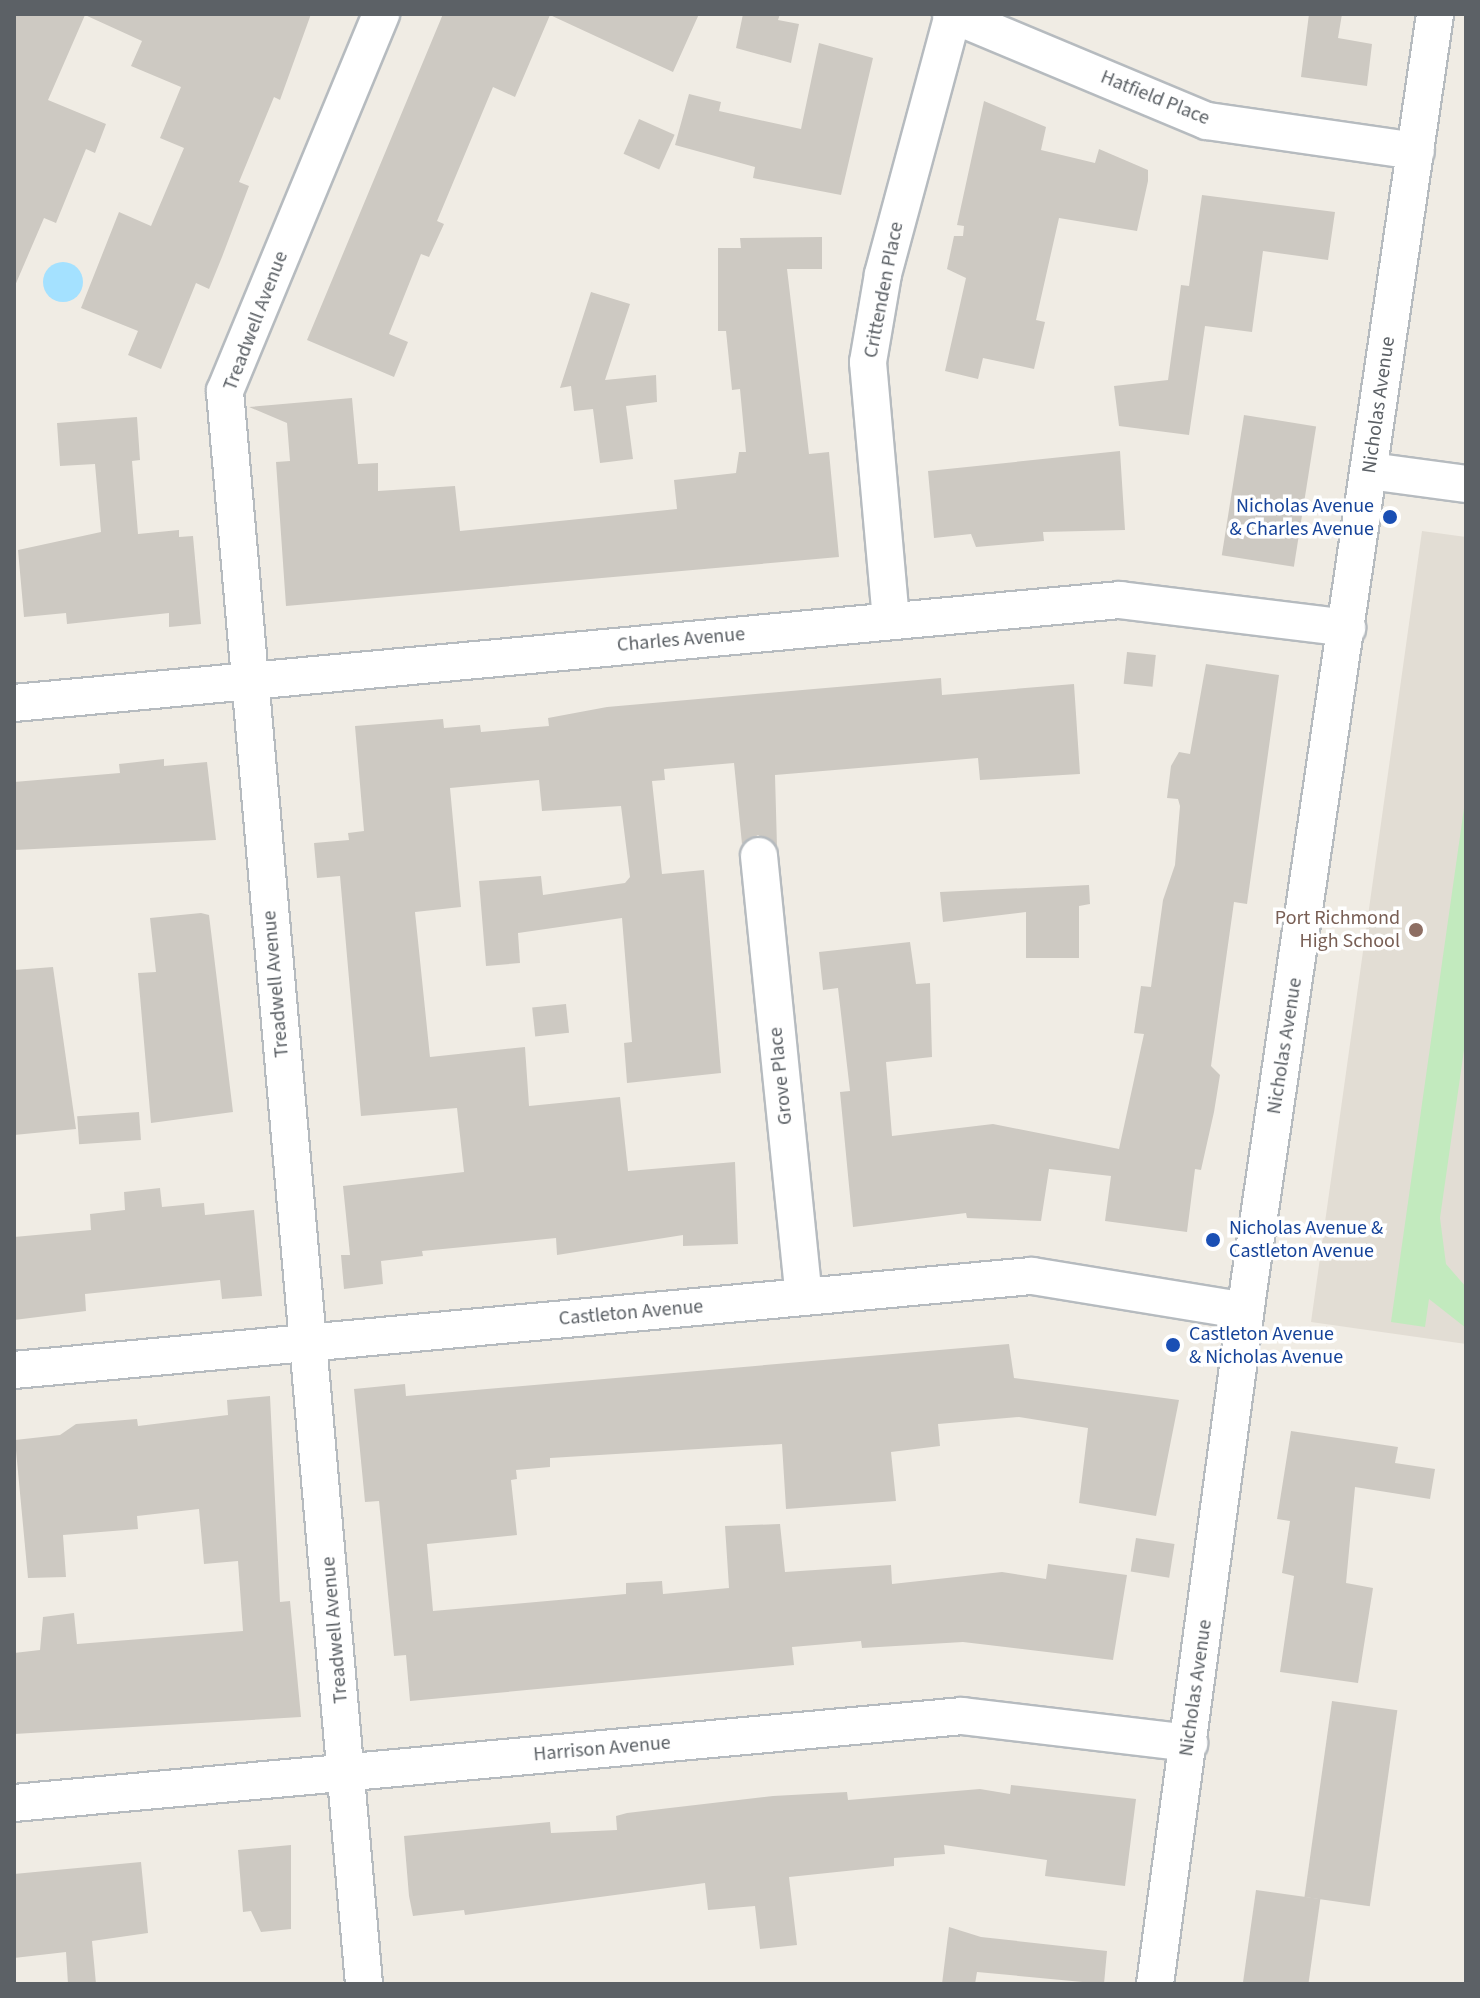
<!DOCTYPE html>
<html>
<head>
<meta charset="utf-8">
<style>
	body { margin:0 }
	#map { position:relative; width:1480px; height:1998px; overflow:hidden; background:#f0ece4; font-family:"Source Sans 3",sans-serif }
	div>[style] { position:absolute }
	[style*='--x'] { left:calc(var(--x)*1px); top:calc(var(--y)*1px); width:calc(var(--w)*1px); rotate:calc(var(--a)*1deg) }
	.education>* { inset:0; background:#e2ddd4 }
	.green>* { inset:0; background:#c2eabe }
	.water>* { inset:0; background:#a4e1ff }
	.round { border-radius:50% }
	.building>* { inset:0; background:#cdc9c2; transform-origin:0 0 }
	.roads { filter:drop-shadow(2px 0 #b6bbbf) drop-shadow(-2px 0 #b6bbbf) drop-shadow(0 2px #b6bbbf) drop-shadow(0 -2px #b6bbbf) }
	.minor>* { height:36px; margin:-18px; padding:0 18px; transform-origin:18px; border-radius:18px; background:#fff }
	.dots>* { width:22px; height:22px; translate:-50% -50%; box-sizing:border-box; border:4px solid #fff; border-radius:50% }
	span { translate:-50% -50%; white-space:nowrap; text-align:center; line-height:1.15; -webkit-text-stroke:7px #fff; paint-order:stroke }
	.street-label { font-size:20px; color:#5c6166 }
	.transit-label { font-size:20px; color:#164399 }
	.right { translate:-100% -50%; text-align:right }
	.left { translate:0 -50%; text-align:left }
	.education-label { font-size:20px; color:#785e54 }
	.frame { position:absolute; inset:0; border:16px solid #5c6166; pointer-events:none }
</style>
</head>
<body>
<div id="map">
	<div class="education">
		<i style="clip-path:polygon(1422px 531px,1466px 537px,1466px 1344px,1311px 1322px)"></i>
	</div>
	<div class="green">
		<i style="clip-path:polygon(1466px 794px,1466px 1036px,1440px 1218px,1446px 1264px,1466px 1287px,1466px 1328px,1429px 1299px,1425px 1327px,1391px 1322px)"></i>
	</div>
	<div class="water">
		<i class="round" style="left:43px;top:262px;width:40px;height:40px"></i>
	</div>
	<div class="building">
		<i style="clip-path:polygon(14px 14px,311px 14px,280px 100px,274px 97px,239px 182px,249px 186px,222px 257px,209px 289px,196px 283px,161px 369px,128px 355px,138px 331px,81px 308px,119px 212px,151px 226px,184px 148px,160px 138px,181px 87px,131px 66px,142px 41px,85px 15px,48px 100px,106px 124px,95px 153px,86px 149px,56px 223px,44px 218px,14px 288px)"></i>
		<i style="clip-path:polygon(443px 14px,699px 14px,673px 72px,550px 15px,515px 97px,493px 87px,437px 221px,444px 224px,429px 257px,421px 254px,389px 334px,408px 342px,394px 377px,307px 340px)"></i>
		<i style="clip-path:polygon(743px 14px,780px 14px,778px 20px,799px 24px,791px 63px,736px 48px)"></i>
		<i style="clip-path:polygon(1309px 14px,1342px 14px,1338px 38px,1372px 44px,1367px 86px,1301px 77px)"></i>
		<i style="clip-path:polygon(819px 43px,873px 58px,841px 195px,753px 178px,755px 167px,675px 145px,689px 94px,721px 102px,719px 111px,801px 129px)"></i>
		<i style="clip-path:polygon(984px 101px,1046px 127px,1041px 150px,1095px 163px,1099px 149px,1148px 170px,1148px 181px,1137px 231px,1059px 218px,1036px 320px,1045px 322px,1034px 369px,983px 358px,978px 379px,945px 371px,966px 278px,947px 269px,954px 236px,963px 236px,964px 226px,957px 225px)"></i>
		<i style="left:639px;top:119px;width:39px;height:38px;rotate:24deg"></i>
		<i style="clip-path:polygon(1202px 195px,1335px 212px,1328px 260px,1263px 251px,1252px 332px,1205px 326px,1189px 435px,1119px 426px,1114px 386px,1168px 380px,1181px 285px,1189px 286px)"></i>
		<i style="clip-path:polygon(822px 237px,822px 269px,787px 269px,809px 454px,829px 452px,839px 557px,286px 606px,276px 462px,290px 461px,287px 423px,249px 407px,352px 398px,358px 464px,378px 463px,378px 491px,455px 486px,460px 531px,677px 509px,674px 480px,736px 473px,739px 452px,746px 452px,740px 389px,732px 390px,726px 331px,718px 331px,718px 248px,741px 248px,740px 238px)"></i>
		<i style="clip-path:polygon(591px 292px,630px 304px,605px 380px,656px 375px,657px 402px,626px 406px,633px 459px,600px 463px,593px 409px,574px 411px,571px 386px,560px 388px)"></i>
		<i style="left:1244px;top:415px;width:73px;height:142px;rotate:9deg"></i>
		<i style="clip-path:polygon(137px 417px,140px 460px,132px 461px,138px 534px,179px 530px,179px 537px,193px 536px,201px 624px,169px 627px,169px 613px,67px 624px,66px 613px,24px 617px,18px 550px,101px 532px,95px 464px,60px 466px,57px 423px)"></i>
		<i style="clip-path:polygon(1120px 451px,1125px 530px,1043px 532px,1044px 541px,976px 547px,971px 534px,934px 538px,928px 471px)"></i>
		<i style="left:1127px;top:652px;width:29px;height:32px;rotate:6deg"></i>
		<i style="clip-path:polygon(1206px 664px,1279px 675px,1247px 904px,1234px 902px,1211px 1066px,1220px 1075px,1214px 1112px,1201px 1170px,1195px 1169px,1187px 1232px,1105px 1221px,1111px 1176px,1049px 1169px,1041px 1221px,967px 1218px,966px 1213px,853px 1227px,840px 1092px,850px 1091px,838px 988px,823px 990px,819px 952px,910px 942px,916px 984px,930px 983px,932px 1057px,886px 1062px,892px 1136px,993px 1124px,1119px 1149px,1144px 1034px,1134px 1033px,1141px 986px,1151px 987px,1163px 900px,1175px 865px,1180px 806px,1178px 799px,1167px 798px,1171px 766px,1179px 752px,1190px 754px)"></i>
		<i style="clip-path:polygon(941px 678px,942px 695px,1074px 684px,1080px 774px,980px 780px,978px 758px,775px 775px,777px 847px,758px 835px,742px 844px,734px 763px,664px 769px,665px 780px,652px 781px,662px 874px,704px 870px,721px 1073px,627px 1083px,624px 1043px,632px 1042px,622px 918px,518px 933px,520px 963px,486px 966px,479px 881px,541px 876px,543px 895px,625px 883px,630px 877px,621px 806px,542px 811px,539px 780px,450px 788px,461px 907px,415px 912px,430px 1057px,525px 1047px,529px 1106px,620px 1097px,628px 1171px,735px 1162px,738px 1244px,683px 1246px,683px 1235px,557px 1255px,556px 1238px,422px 1251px,423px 1256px,381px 1261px,383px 1284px,344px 1289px,341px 1255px,350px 1255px,343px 1186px,464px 1172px,457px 1108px,361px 1116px,340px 876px,317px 878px,314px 843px,349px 840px,348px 833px,364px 831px,355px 726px,443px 719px,444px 728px,480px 725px,481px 732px,549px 726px,548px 718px,607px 707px)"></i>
		<i style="clip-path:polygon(164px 759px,164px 766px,207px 762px,216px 840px,14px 850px,14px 782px,120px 773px,119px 764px)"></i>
		<i style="clip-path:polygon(1089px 885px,1090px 904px,1079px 906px,1079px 958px,1026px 958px,1026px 912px,943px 922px,940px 892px)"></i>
		<i style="clip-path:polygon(201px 913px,209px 915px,233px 1112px,151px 1123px,138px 973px,156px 972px,150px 918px)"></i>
		<i style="clip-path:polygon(53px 967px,76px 1129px,14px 1135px,14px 970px)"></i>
		<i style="left:566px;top:1004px;width:29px;height:34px;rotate:84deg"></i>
		<i style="left:139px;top:1112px;width:28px;height:62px;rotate:86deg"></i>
		<i style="clip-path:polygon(160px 1188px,162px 1207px,204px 1203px,205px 1215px,254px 1210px,262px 1296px,222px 1299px,220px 1280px,181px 1284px,85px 1294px,86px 1311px,14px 1320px,14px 1237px,91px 1230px,90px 1214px,125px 1210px,124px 1192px)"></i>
		<i style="clip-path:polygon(1009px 1344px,1014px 1378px,1179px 1400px,1156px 1516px,1079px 1503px,1088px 1428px,1019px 1417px,938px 1424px,940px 1446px,891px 1452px,896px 1501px,786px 1509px,782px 1444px,550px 1458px,550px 1467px,516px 1470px,517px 1479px,511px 1480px,517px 1535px,427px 1544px,433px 1611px,626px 1594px,626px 1583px,662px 1581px,663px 1594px,729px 1588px,725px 1526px,780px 1524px,785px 1572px,891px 1565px,892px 1584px,1002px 1572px,1046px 1579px,1048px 1564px,1127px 1575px,1113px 1660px,963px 1642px,862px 1648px,861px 1641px,792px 1647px,794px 1665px,410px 1701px,406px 1655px,394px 1656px,379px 1501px,365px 1502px,354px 1389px,405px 1384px,406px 1396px)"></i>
		<i style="clip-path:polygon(270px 1396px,280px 1602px,290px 1601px,301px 1717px,14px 1734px,14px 1653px,40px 1650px,43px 1617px,74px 1613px,77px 1644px,243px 1631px,238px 1561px,204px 1564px,199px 1509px,137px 1516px,138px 1529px,63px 1535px,66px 1577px,28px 1578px,15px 1440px,60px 1435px,76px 1424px,137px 1419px,138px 1426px,228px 1415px,227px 1400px)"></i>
		<i style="clip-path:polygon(1291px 1431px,1398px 1447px,1395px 1463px,1435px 1469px,1430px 1499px,1355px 1487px,1346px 1583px,1373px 1588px,1358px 1683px,1280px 1672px,1294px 1576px,1282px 1573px,1290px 1521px,1277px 1519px)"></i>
		<i style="left:1136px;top:1538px;width:39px;height:34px;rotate:9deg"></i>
		<i style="left:1332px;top:1701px;width:66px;height:198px;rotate:8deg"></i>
		<i style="clip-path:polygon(1011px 1785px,1136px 1799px,1125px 1886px,1045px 1876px,1047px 1860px,944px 1845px,945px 1854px,894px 1858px,894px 1866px,789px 1877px,797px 1945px,760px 1949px,755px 1906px,708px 1910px,705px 1883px,465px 1915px,464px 1910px,413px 1916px,409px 1896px,404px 1836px,550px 1822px,551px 1833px,617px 1830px,616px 1816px,627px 1813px,773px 1796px,847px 1792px,848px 1800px,980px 1789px,1010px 1794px)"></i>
		<i style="clip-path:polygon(291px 1845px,291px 1929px,261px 1932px,251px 1911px,243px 1912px,238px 1850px)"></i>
		<i style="clip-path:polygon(141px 1862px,148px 1933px,92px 1941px,96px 1984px,68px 1984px,66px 1952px,14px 1958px,14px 1874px)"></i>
		<i style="left:1256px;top:1890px;width:65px;height:95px;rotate:8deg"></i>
		<i style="clip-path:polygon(949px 1927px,981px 1937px,1107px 1951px,1104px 1984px,977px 1972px,975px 1984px,942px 1984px)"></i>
	</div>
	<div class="roads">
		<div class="minor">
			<i style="--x:951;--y:14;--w:277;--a:22.7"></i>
			<i style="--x:1207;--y:121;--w:211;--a:8.2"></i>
			<i style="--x:1370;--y:471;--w:97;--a:7.7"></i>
			<i style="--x:891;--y:620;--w:259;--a:-95.1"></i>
			<i style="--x:868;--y:362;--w:89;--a:-80.3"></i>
			<i style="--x:883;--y:274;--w:269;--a:-74.9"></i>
			<i style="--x:14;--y:703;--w:1111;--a:-5.32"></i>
			<i style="--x:1120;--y:600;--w:229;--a:7"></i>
			<i style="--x:759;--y:856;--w:443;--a:84.2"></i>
			<i style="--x:14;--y:1370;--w:1022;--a:-5.28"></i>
			<i style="--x:1032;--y:1276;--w:216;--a:9.3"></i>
			<i style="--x:14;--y:1803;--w:952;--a:-5.24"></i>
			<i style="--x:962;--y:1716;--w:229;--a:6.8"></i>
			<i style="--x:364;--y:1984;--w:1599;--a:-94.99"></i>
			<i style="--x:225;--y:391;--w:408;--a:-67.5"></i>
			<i style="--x:1155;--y:1984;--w:705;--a:-82.34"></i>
			<i style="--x:1249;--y:1285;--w:1285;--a:-81.67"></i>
		</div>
	</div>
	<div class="dots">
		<i style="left:1390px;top:517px;background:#1a4fb4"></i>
		<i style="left:1416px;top:930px;background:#8d6e63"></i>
		<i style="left:1213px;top:1240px;background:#1a4fb4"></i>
		<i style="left:1173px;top:1345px;background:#1a4fb4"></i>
	</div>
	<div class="street-label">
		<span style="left:1155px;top:98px;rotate:22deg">Hatfield Place</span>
		<span style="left:884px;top:290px;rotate:-79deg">Crittenden Place</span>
		<span style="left:256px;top:321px;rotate:-69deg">Treadwell Avenue</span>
		<span style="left:1379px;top:405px;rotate:-82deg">Nicholas Avenue</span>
		<span style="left:681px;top:640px;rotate:-5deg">Charles Avenue</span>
		<span style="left:276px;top:984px;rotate:-95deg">Treadwell Avenue</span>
		<span style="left:1285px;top:1046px;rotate:-81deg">Nicholas Avenue</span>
		<span style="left:781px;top:1076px;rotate:-96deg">Grove Place</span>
		<span style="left:631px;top:1313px;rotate:-5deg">Castleton Avenue</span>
		<span style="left:335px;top:1630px;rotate:-95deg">Treadwell Avenue</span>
		<span style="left:1196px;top:1688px;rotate:-82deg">Nicholas Avenue</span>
		<span style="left:602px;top:1749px;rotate:-5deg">Harrison Avenue</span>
	</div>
	<div class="transit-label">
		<span class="right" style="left:1374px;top:518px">Nicholas Avenue<br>&amp; Charles Avenue</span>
		<span class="left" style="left:1229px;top:1240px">Nicholas Avenue &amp;<br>Castleton Avenue</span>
		<span class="left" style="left:1189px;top:1346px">Castleton Avenue<br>&amp; Nicholas Avenue</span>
	</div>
	<div class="education-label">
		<span class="right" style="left:1400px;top:930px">Port Richmond<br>High School</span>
	</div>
	<div class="frame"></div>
</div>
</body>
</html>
